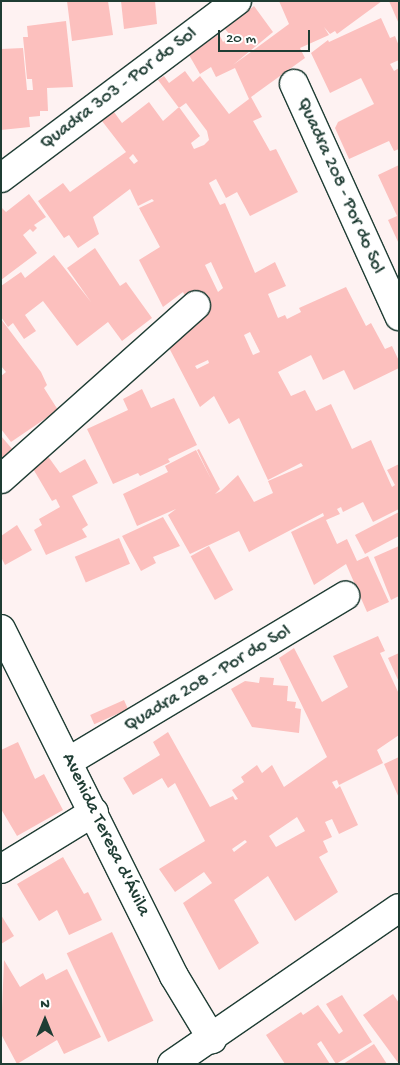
<!DOCTYPE html>
<html>
<head>
<meta charset="utf-8">
<style>
	body { margin:0 }
	#map { position:relative; width:400px; height:1065px; overflow:hidden; background:#fef2f2; font-family:"Gochi Hand",sans-serif }
	div>[style] { position:absolute }
	[style*='--x'] { left:calc(var(--x)*1px); top:calc(var(--y)*1px); width:calc(var(--w)*1px); rotate:calc(var(--a)*1deg) }
	.building>* { inset:0; background:#fcc0be; transform-origin:0 0 }
	.roads { filter:drop-shadow(1px 0 #1f3d34) drop-shadow(-1px 0 #1f3d34) drop-shadow(0 1px #1f3d34) drop-shadow(0 -1px #1f3d34) }
	.street>* { height:28px; margin:-14px; padding:0 14px; transform-origin:14px; border-radius:14px; background:#fff }
	.secondary>* { height:28px; margin:-14px; padding:0 14px; transform-origin:14px; border-radius:14px; background:#fff }
	span { translate:-50% -50%; white-space:nowrap; text-align:center; line-height:1.15; -webkit-text-stroke:5px #fff; paint-order:stroke }
	.street-label { font-size:19px; color:#1f3d34 }
	.frame { position:absolute; inset:0; border:2px solid #1f3d34; pointer-events:none }
	.north { position:absolute; left:20px; top:995px; width:50px; height:50px; -webkit-text-stroke:4px #fff; paint-order:stroke; rotate:0deg; font-size:14px; font-weight:700; line-height:20px; text-align:center; color:#1f3d34 }
	.north::after { content:''; display:block; margin:auto; width:18px; height:22px; background:#1f3d34; clip-path:polygon(50% 0,100% 100%,50% 72%,0 100%) }
	.scale { position:absolute; left:218px; top:30px; width:92px; height:22px; box-sizing:border-box; border:2px solid #1f3d34; border-top:0; padding-left:6px; font-size:15px; line-height:18px; white-space:nowrap; color:#1f3d34; -webkit-text-stroke:4px #fff; paint-order:stroke }
</style>
</head>
<body>
<div id="map">
	<div class="building">
		<i style="clip-path:polygon(67px 1px,108px 1px,113px 35px,72px 41px)"></i>
		<i style="clip-path:polygon(121px 1px,155px 1px,157px 24px,124px 29px)"></i>
		<i style="clip-path:polygon(evenodd,279px 1px,382px 1px,337px 34px,335px 31px,330px 34px,324px 27px,329px 35px,300px 48px,305px 58px,251px 97px,262px 117px,253px 121px,270px 151px,276px 149px,298px 192px,250px 216px,237px 192px,226px 198px,216px 179px,209px 183px,220px 205px,225px 203px,255px 273px,275px 262px,286px 286px,268px 294px,278px 318px,285px 315px,287px 319px,301px 312px,299px 308px,346px 287px,366px 326px,371px 323px,385px 349px,392px 346px,399px 361px,399px 368px,354px 390px,344px 370px,323px 380px,311px 355px,278px 372px,291px 396px,305px 390px,316px 411px,331px 404px,352px 449px,371px 440px,392px 487px,395px 485px,387px 470px,399px 464px,399px 509px,373px 522px,363px 502px,343px 512px,341px 507px,337px 509px,340px 514px,326px 520px,337px 544px,347px 539px,357px 561px,368px 556px,389px 602px,367px 612px,346px 564px,314px 585px,291px 532px,324px 516px,323px 513px,249px 552px,239px 531px,190px 554px,168px 515px,176px 509px,137px 526px,123px 494px,168px 472px,165px 466px,196px 450px,211px 479px,197px 450px,199px 449px,220px 489px,215px 494px,221px 491px,238px 475px,254px 502px,273px 493px,268px 481px,303px 466px,301px 463px,268px 480px,239px 418px,229px 424px,214px 396px,200px 407px,167px 344px,193px 310px,183px 292px,163px 307px,139px 260px,160px 247px,139px 208px,154px 201px,152px 199px,138px 206px,130px 189px,93px 217px,99px 234px,78px 248px,69px 235px,64px 238px,38px 201px,63px 183px,70px 192px,126px 152px,102px 121px,114px 112px,122px 123px,149px 102px,163px 121px,179px 107px,200px 136px,191px 143px,194px 149px,204px 145px,209px 140px,207px 131px,186px 103px,179px 108px,158px 80px,164px 76px,169px 83px,185px 71px,193px 82px,200px 76px,229px 114px,249px 99px,235px 68px,216px 77px,211px 67px,200px 74px,189px 55px,219px 34px,223px 42px,231px 36px,225px 29px,254px 6px,273px 32px,233px 65px,289px 24px,279px 1px,133px 154px,138px 161px,134px 164px,129px 158px,133px 154px,279px 1px,211px 262px,223px 288px,218px 292px,205px 265px,211px 262px,279px 1px,250px 332px,260px 352px,253px 355px,244px 335px,250px 332px,279px 1px,208px 360px,209px 363px,197px 369px,195px 366px,208px 360px)"></i>
		<i style="clip-path:polygon(389px 1px,399px 1px,399px 24px)"></i>
		<i style="clip-path:polygon(381px 18px,390px 38px,395px 36px,399px 46px,399px 60px,390px 64px,394px 71px,399px 68px,399px 149px,394px 151px,389px 141px,349px 159px,335px 128px,338px 122px,374px 104px,361px 78px,330px 93px,311px 53px,328px 40px,329px 42px)"></i>
		<i style="clip-path:polygon(66px 21px,73px 87px,47px 88px,48px 111px,40px 111px,40px 116px,29px 117px,30px 127px,1px 130px,1px 49px,23px 48px,27px 90px,33px 90px,32px 79px,27px 79px,24px 47px,23px 37px,28px 37px,27px 26px)"></i>
		<i style="clip-path:polygon(399px 165px,399px 244px,388px 220px,397px 216px,378px 175px)"></i>
		<i style="clip-path:polygon(29px 194px,46px 217px,34px 225px,37px 228px,33px 232px,30px 229px,23px 235px,37px 253px,1px 280px,1px 207px,6px 212px)"></i>
		<i style="clip-path:polygon(95px 248px,120px 286px,126px 282px,152px 318px,122px 341px,108px 322px,77px 346px,43px 301px,25px 315px,36px 331px,24px 339px,13px 323px,8px 327px,1px 317px,1px 286px,21px 272px,25px 278px,54px 255px,91px 302px,67px 268px)"></i>
		<i style="clip-path:polygon(1px 319px,41px 372px,47px 385px,44px 388px,58px 410px,11px 442px,1px 429px,1px 376px,6px 372px,1px 366px)"></i>
		<i style="clip-path:polygon(142px 389px,151px 408px,174px 398px,197px 445px,168px 459px,170px 462px,140px 476px,138px 473px,113px 484px,87px 429px,128px 410px,123px 399px)"></i>
		<i style="clip-path:polygon(1px 436px,13px 450px,1px 459px)"></i>
		<i style="clip-path:polygon(47px 455px,60px 473px,85px 459px,98px 483px,72px 496px,88px 525px,82px 529px,87px 537px,46px 555px,34px 530px,42px 525px,39px 519px,60px 507px,56px 499px,52px 501px,32px 467px)"></i>
		<i style="clip-path:polygon(399px 512px,399px 536px,365px 554px,355px 535px)"></i>
		<i style="clip-path:polygon(163px 517px,180px 546px,153px 557px,156px 563px,141px 571px,122px 536px)"></i>
		<i style="clip-path:polygon(17px 525px,32px 550px,5px 565px,1px 557px,1px 536px)"></i>
		<i style="left:119px;top:538px;width:28px;height:48px;rotate:67deg"></i>
		<i style="left:209px;top:546px;width:50px;height:21px;rotate:61deg"></i>
		<i style="clip-path:polygon(399px 546px,399px 596px,391px 600px,374px 557px)"></i>
		<i style="clip-path:polygon(evenodd,378px 636px,385px 651px,380px 653px,399px 694px,399px 735px,377px 750px,383px 763px,339px 785px,337px 780px,332px 782px,336px 789px,340px 786px,358px 825px,339px 834px,332px 819px,325px 822px,332px 837px,323px 841px,328px 852px,319px 857px,338px 892px,295px 921px,268px 876px,234px 900px,259px 943px,219px 970px,183px 903px,212px 883px,204px 872px,175px 892px,159px 869px,205px 841px,175px 783px,168px 788px,162px 778px,133px 795px,123px 778px,160px 755px,153px 742px,168px 732px,210px 807px,233px 796px,235px 800px,238px 799px,232px 790px,244px 782px,241px 777px,257px 765px,262px 773px,272px 765px,284px 787px,327px 757px,279px 658px,294px 648px,322px 702px,348px 687px,333px 656px,378px 636px,297px 817px,305px 831px,276px 847px,269px 836px,297px 817px,378px 636px,245px 840px,247px 842px,234px 852px,232px 849px,245px 840px)"></i>
		<i style="clip-path:polygon(399px 653px,399px 682px,388px 658px)"></i>
		<i style="clip-path:polygon(260px 677px,274px 678px,273px 685px,288px 686px,287px 701px,296px 702px,295px 708px,301px 709px,299px 733px,252px 727px,231px 689px,245px 681px,259px 683px)"></i>
		<i style="left:124px;top:700px;width:10px;height:37px;rotate:66deg"></i>
		<i style="clip-path:polygon(18px 742px,35px 779px,44px 774px,63px 810px,17px 836px,1px 809px,1px 750px)"></i>
		<i style="clip-path:polygon(399px 757px,399px 798px,384px 764px)"></i>
		<i style="clip-path:polygon(63px 857px,84px 894px,88px 892px,102px 920px,69px 935px,57px 910px,39px 921px,17px 884px)"></i>
		<i style="clip-path:polygon(1px 915px,14px 936px,1px 944px)"></i>
		<i style="left:112px;top:932px;width:98px;height:50px;rotate:65deg"></i>
		<i style="clip-path:polygon(4px 960px,20px 987px,43px 973px,46px 980px,67px 969px,101px 1037px,64px 1054px,57px 1040px,17px 1064px,1px 1034px)"></i>
		<i style="clip-path:polygon(393px 994px,399px 1003px,399px 1064px,363px 1015px)"></i>
		<i style="clip-path:polygon(342px 995px,372px 1042px,336px 1064px,321px 1041px,317px 1044px,330px 1064px,285px 1064px,266px 1035px,301px 1012px,303px 1015px,318px 1005px,339px 1034px,343px 1031px,326px 1004px)"></i>
		<i style="clip-path:polygon(374px 1044px,387px 1064px,343px 1064px)"></i>
	</div>
	<div class="roads">
		<div class="street">
			<i style="--x:294;--y:84;--w:255;--a:65.6"></i>
			<i style="--x:1;--y:178;--w:295;--a:-36.9"></i>
			<i style="--x:1;--y:479;--w:261;--a:-41.7"></i>
			<i style="--x:1;--y:629;--w:388;--a:63.5"></i>
			<i style="--x:174;--y:976;--w:74;--a:58.9"></i>
			<i style="--x:69;--y:761;--w:322;--a:-30.9"></i>
			<i style="--x:1;--y:869;--w:109;--a:-31.5"></i>
		</div>
		<div class="secondary">
			<i style="--x:172;--y:1064;--w:275;--a:-34.5"></i>
		</div>
	</div>
	<div class="street-label">
		<span style="left:119px;top:89px;rotate:-37deg">Quadra 303 - Por do Sol</span>
		<span style="left:340px;top:186px;rotate:66deg">Quadra 208 - Por do Sol</span>
		<span style="left:208px;top:679px;rotate:-31deg">Quadra 208 - Por do Sol</span>
		<span style="left:105px;top:835px;rotate:64deg">Avenida Teresa d'Ávila</span>
	</div>
	<div class="frame"></div>
	<div class="north">N</div>
	<div class="scale">20 m</div>
</div>
</body>
</html>
